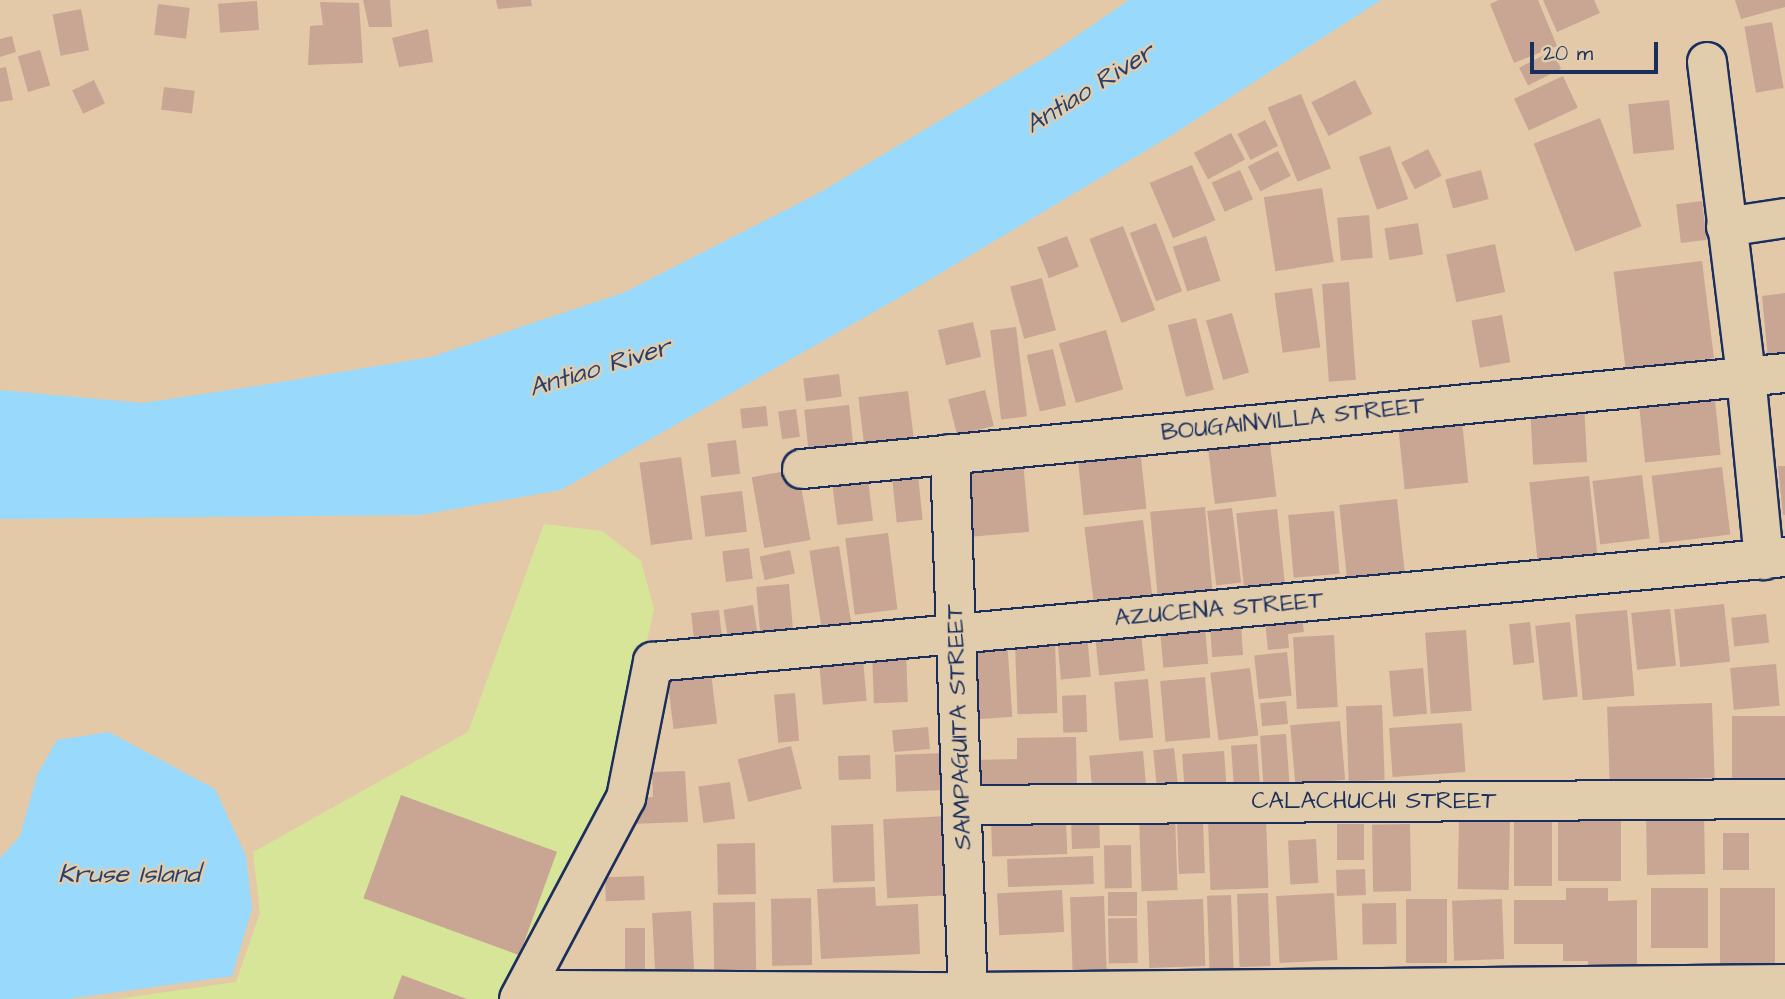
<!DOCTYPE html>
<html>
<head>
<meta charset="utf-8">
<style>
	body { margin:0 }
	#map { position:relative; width:1785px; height:999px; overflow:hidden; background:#e4c9a9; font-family:"Architects Daughter",sans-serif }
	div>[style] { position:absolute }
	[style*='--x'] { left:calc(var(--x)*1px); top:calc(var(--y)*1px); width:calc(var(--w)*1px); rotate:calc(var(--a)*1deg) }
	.green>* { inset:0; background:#d7e598 }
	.water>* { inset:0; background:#99d9fb }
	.building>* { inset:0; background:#c9a593; transform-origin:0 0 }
	.roads { filter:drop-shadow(2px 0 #1b2f5e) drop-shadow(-2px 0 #1b2f5e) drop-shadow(0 2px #1b2f5e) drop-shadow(0 -2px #1b2f5e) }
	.street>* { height:38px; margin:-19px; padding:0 19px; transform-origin:19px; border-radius:19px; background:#e1ccab }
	span { translate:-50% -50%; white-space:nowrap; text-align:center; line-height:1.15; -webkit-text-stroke:5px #e1ccab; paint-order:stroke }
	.street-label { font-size:24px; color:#1b2f5e }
	.water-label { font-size:26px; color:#28406e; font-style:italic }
	.scale { position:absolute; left:1530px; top:42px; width:128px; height:32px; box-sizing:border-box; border:4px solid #1b2f5e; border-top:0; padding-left:9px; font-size:21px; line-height:24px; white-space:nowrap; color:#1b2f5e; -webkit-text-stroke:5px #e1ccab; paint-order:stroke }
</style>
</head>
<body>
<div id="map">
	<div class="green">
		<i style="clip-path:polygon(544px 524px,602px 531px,641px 561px,654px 609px,613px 795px,508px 999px,117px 999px,236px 982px,260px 913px,253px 852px,468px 732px)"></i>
	</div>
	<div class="water">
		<i style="clip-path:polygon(1129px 0,1381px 0,1172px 135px,909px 292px,561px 490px,421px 515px,0 519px,0 390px,143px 403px,263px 385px,431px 357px,623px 293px,819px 193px,1046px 57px)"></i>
		<i style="clip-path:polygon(109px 732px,215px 789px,246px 856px,252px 909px,232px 976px,68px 999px,0 999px,0 858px,20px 836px,37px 775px,57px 740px)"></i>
	</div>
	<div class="building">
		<i style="clip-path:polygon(363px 0,390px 0,392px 27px,369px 27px)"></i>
		<i style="clip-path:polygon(496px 0,531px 0,532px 6px,498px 9px)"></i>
		<i style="clip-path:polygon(1499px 0,1538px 0,1557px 46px,1514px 63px,1490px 4px)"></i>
		<i style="clip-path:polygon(1543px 0,1594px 0,1600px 13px,1557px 32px)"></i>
		<i style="clip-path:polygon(1735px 0,1785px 0,1785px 7px,1741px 19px)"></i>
		<i style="left:257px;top:1px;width:29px;height:39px;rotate:86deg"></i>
		<i style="clip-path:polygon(320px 2px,359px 3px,363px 63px,308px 65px,310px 26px,323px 25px)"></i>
		<i style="left:158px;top:4px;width:32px;height:31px;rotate:7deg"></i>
		<i style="left:81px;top:9px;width:42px;height:29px;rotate:79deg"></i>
		<i style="left:1772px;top:22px;width:67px;height:28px;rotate:80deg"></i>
		<i style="clip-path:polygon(428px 29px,433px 62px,399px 67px,392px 38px)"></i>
		<i style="clip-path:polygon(12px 36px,16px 52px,0 57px,0 39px)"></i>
		<i style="left:40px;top:50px;width:37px;height:23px;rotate:74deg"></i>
		<i style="left:1552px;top:51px;width:20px;height:37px;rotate:63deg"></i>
		<i style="clip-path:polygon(6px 67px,13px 100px,0 102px,0 68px)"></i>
		<i style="left:1563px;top:76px;width:35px;height:54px;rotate:65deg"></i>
		<i style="left:94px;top:80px;width:26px;height:24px;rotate:65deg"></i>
		<i style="left:1355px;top:80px;width:38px;height:49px;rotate:63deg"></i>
		<i style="left:164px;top:87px;width:31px;height:23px;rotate:7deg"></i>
		<i style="left:1301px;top:94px;width:80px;height:36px;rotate:68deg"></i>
		<i style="left:1669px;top:100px;width:50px;height:41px;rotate:84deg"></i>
		<i style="left:1600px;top:118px;width:116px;height:71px;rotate:69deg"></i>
		<i style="left:1265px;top:120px;width:29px;height:31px;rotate:63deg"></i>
		<i style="left:1231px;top:133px;width:30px;height:42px;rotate:62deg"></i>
		<i style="left:1390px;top:146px;width:56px;height:33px;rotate:71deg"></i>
		<i style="left:1428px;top:149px;width:30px;height:30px;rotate:63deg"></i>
		<i style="left:1278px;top:151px;width:28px;height:34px;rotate:63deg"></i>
		<i style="left:1192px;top:165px;width:60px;height:46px;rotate:67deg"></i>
		<i style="left:1240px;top:170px;width:32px;height:31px;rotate:66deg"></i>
		<i style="left:1481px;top:170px;width:30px;height:37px;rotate:75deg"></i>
		<i style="left:1322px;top:188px;width:75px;height:59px;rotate:81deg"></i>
		<i style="left:1702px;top:201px;width:39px;height:26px;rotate:83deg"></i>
		<i style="left:1369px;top:215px;width:43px;height:32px;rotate:85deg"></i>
		<i style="left:1156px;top:223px;width:73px;height:28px;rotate:69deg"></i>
		<i style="left:1418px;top:223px;width:32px;height:34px;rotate:81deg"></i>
		<i style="left:1123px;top:226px;width:90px;height:36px;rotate:69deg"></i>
		<i style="left:1067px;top:236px;width:33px;height:32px;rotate:69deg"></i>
		<i style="left:1206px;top:236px;width:47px;height:35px;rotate:72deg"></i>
		<i style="left:1495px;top:244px;width:49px;height:50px;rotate:78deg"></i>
		<i style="left:1702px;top:261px;width:98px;height:89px;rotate:83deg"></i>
		<i style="left:1042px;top:278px;width:54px;height:33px;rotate:75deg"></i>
		<i style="left:1349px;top:282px;width:98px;height:27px;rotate:86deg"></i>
		<i style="left:1312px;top:288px;width:60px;height:38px;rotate:82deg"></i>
		<i style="clip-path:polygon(1785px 293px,1785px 367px,1769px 369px,1762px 296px)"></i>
		<i style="left:1232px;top:313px;width:62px;height:27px;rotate:74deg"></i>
		<i style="left:1502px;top:315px;width:48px;height:31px;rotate:80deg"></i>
		<i style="left:1196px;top:318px;width:74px;height:29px;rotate:76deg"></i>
		<i style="left:973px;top:322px;width:36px;height:36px;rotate:77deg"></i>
		<i style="left:1016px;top:327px;width:90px;height:26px;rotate:83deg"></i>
		<i style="left:1106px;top:330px;width:62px;height:49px;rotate:74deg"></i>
		<i style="left:1053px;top:349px;width:58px;height:27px;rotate:77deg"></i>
		<i style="left:839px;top:374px;width:23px;height:36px;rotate:83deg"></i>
		<i style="left:985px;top:390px;width:37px;height:38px;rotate:76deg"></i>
		<i style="left:908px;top:391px;width:46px;height:50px;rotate:83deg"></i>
		<i style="left:1714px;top:391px;width:64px;height:76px;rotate:84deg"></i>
		<i style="left:1584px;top:403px;width:59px;height:54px;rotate:87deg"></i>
		<i style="left:849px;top:405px;width:41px;height:45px;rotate:84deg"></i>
		<i style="left:766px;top:406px;width:20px;height:26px;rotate:84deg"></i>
		<i style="left:796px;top:409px;width:28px;height:18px;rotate:82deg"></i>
		<i style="left:1462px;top:422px;width:61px;height:64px;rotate:84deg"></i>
		<i style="left:1269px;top:436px;width:61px;height:62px;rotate:83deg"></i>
		<i style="left:736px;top:440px;width:34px;height:29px;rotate:83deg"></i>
		<i style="left:1140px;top:448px;width:61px;height:63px;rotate:84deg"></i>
		<i style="left:681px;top:457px;width:83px;height:42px;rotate:82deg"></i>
		<i style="left:1023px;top:461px;width:71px;height:58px;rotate:85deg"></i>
		<i style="left:917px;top:466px;width:54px;height:26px;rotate:84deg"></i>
		<i style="clip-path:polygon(1778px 466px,1785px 466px,1785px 515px,1783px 515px)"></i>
		<i style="left:1722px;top:467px;width:68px;height:71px;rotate:83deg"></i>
		<i style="left:798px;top:469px;width:72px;height:47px;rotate:80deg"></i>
		<i style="left:1642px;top:475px;width:64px;height:50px;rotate:83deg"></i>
		<i style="left:1589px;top:476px;width:82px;height:60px;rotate:84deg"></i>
		<i style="left:868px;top:479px;width:42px;height:36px;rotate:83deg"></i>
		<i style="left:742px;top:491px;width:41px;height:42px;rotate:83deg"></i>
		<i style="left:1397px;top:499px;width:76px;height:58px;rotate:84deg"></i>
		<i style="left:1205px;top:507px;width:86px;height:55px;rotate:85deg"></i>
		<i style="left:1232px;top:508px;width:75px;height:25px;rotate:83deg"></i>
		<i style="left:1277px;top:509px;width:75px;height:41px;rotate:84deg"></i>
		<i style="left:1334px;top:511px;width:63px;height:46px;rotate:85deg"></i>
		<i style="left:1143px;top:520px;width:75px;height:59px;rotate:83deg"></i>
		<i style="left:888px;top:533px;width:77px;height:43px;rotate:83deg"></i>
		<i style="left:839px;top:546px;width:85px;height:30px;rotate:81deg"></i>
		<i style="left:749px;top:548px;width:31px;height:27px;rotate:83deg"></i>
		<i style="left:790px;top:550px;width:24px;height:31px;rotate:78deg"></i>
		<i style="left:789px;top:584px;width:53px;height:33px;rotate:85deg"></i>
		<i style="left:1724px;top:604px;width:58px;height:50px;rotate:84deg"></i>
		<i style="left:753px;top:605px;width:32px;height:30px;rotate:81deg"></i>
		<i style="left:1670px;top:609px;width:57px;height:39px;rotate:84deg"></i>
		<i style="left:719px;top:610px;width:36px;height:28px;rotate:84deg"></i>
		<i style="left:1627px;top:610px;width:86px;height:52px;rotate:85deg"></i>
		<i style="left:1766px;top:614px;width:29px;height:35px;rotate:84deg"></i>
		<i style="clip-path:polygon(1302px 618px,1304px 632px,1288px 634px,1289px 648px,1268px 650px,1265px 621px)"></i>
		<i style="left:1530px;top:622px;width:41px;height:21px;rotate:84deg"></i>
		<i style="left:1570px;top:622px;width:75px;height:35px;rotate:84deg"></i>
		<i style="left:1241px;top:625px;width:30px;height:31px;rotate:86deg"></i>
		<i style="left:1205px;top:628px;width:36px;height:45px;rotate:85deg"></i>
		<i style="left:1466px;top:630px;width:81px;height:41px;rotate:86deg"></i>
		<i style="left:1141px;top:633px;width:38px;height:46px;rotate:84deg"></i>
		<i style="left:1087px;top:634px;width:43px;height:30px;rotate:85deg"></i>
		<i style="left:1334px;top:635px;width:72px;height:41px;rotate:87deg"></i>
		<i style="left:1007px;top:640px;width:77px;height:35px;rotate:86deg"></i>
		<i style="left:1055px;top:642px;width:71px;height:40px;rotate:88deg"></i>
		<i style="left:906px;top:650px;width:52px;height:34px;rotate:88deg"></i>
		<i style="left:1287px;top:652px;width:44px;height:33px;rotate:84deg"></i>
		<i style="left:863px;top:659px;width:42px;height:44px;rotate:85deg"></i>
		<i style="left:1776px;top:664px;width:42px;height:46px;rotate:85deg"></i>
		<i style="left:1250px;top:668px;width:68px;height:40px;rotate:83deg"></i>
		<i style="left:1423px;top:668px;width:46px;height:34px;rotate:85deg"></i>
		<i style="left:711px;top:673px;width:51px;height:44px;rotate:83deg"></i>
		<i style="left:1205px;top:677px;width:61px;height:45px;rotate:85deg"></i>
		<i style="left:1148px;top:679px;width:59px;height:34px;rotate:85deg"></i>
		<i style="left:795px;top:693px;width:48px;height:21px;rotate:85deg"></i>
		<i style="left:1086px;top:695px;width:37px;height:24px;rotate:88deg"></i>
		<i style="left:1286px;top:701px;width:23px;height:26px;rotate:85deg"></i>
		<i style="left:1712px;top:703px;width:75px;height:105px;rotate:88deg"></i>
		<i style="left:1382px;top:705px;width:75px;height:36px;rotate:88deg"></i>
		<i style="left:1732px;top:716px;width:53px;height:67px"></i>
		<i style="left:1340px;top:721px;width:59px;height:50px;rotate:85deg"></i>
		<i style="left:1462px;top:723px;width:49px;height:73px;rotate:86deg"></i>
		<i style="left:928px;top:727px;width:22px;height:36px;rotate:85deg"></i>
		<i style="left:1286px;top:734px;width:51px;height:26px;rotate:86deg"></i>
		<i style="clip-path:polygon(1076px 737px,1077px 788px,976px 791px,975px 760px,1017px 759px,1017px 738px)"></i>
		<i style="left:1257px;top:744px;width:43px;height:26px;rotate:86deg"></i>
		<i style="left:791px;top:746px;width:44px;height:55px;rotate:76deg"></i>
		<i style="left:1174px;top:748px;width:38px;height:21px;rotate:84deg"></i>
		<i style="left:1143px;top:751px;width:32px;height:54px;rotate:85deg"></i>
		<i style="left:1224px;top:751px;width:31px;height:42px;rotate:86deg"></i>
		<i style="left:946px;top:753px;width:37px;height:51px;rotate:88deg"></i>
		<i style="left:870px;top:755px;width:24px;height:32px;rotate:88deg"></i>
		<i style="clip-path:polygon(685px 771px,688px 822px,630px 824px,629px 798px,653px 797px,652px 772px)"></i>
		<i style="left:730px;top:782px;width:37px;height:32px;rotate:82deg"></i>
		<i style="left:401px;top:795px;width:166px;height:110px;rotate:20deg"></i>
		<i style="left:1704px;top:813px;width:61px;height:58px;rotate:89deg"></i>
		<i style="left:1459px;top:814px;width:51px;height:75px;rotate:1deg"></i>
		<i style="left:947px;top:816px;width:79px;height:64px;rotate:87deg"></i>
		<i style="left:1175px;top:816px;width:74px;height:36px;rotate:88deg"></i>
		<i style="left:1514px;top:817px;width:38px;height:69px"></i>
		<i style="left:1099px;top:818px;width:30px;height:28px;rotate:88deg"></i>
		<i style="left:1266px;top:818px;width:70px;height:58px;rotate:88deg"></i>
		<i style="left:1621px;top:818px;width:63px;height:63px;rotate:90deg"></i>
		<i style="left:1066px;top:819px;width:35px;height:75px;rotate:88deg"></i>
		<i style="left:1203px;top:820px;width:53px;height:26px;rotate:88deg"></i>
		<i style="left:873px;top:824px;width:57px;height:42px;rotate:88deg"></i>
		<i style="left:1337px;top:824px;width:27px;height:36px"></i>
		<i style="left:1410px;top:824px;width:67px;height:38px;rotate:89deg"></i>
		<i style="left:1723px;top:833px;width:26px;height:37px"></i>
		<i style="left:1316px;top:839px;width:44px;height:28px;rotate:87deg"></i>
		<i style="left:755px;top:843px;width:51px;height:38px;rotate:89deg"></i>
		<i style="left:1131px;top:845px;width:43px;height:27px;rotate:89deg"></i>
		<i style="left:1093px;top:856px;width:28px;height:86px;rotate:88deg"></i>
		<i style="left:1365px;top:869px;width:26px;height:29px;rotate:88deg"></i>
		<i style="left:644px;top:876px;width:24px;height:39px;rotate:88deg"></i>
		<i style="clip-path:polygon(875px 887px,876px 906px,918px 904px,920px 954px,821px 959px,817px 889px)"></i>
		<i style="clip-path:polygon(1566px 888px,1608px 888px,1608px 901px,1637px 900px,1637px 967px,1588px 967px,1588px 961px,1563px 961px,1563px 944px,1514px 944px,1514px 900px,1566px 900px)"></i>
		<i style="left:1651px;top:888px;width:57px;height:60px"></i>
		<i style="left:1720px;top:888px;width:55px;height:83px"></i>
		<i style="left:1062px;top:890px;width:42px;height:65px;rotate:87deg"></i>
		<i style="left:1108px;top:892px;width:29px;height:24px"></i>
		<i style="left:1268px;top:893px;width:73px;height:31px;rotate:88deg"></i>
		<i style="left:1334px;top:893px;width:67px;height:58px;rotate:87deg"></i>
		<i style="left:1231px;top:895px;width:73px;height:24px;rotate:88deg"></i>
		<i style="left:1104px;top:896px;width:75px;height:34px;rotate:88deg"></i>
		<i style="left:811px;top:898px;width:67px;height:40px;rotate:89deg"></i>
		<i style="left:1203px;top:899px;width:67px;height:56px;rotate:88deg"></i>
		<i style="left:1406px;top:899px;width:41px;height:64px"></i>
		<i style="left:1502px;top:899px;width:60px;height:50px;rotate:88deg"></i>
		<i style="left:755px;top:902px;width:68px;height:42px;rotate:89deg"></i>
		<i style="left:1396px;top:903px;width:41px;height:34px;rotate:89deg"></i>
		<i style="left:691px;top:911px;width:58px;height:39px;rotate:87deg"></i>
		<i style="left:1137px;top:918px;width:45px;height:29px;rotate:89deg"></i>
		<i style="left:625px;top:928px;width:20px;height:43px"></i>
		<i style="clip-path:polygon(402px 975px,467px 999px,393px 999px)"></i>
	</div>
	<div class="roads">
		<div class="street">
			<i style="--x:1707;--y:62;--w:316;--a:82.9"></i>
			<i style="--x:1746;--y:376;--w:185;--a:84.4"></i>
			<i style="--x:1726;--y:227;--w:60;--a:-8.7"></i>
			<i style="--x:950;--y:454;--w:545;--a:88.11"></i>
			<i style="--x:802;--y:469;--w:988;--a:-5.58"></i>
			<i style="--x:964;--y:805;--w:821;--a:-0.42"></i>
			<i style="--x:519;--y:999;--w:228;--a:-62"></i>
			<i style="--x:626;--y:798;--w:139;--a:-78.8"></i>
			<i style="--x:653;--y:662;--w:1137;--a:-5.3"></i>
			<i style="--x:543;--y:999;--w:17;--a:-31"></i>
			<i style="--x:558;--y:990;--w:410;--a:0.3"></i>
			<i style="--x:968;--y:992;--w:817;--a:-0.56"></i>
		</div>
	</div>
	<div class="street-label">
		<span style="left:1293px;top:420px;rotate:-6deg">BOUGAINVILLA STREET</span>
		<span style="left:1219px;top:610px;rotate:-5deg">AZUCENA STREET</span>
		<span style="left:960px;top:727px;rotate:-92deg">SAMPAGUITA STREET</span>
		<span style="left:1374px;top:802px">CALACHUCHI STREET</span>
	</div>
	<div class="water-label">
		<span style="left:1090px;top:89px;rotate:-32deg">Antiao River</span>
		<span style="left:600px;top:368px;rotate:-17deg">Antiao River</span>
		<span style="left:129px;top:875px">Kruse Island</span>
	</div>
	<div class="scale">20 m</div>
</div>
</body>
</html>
